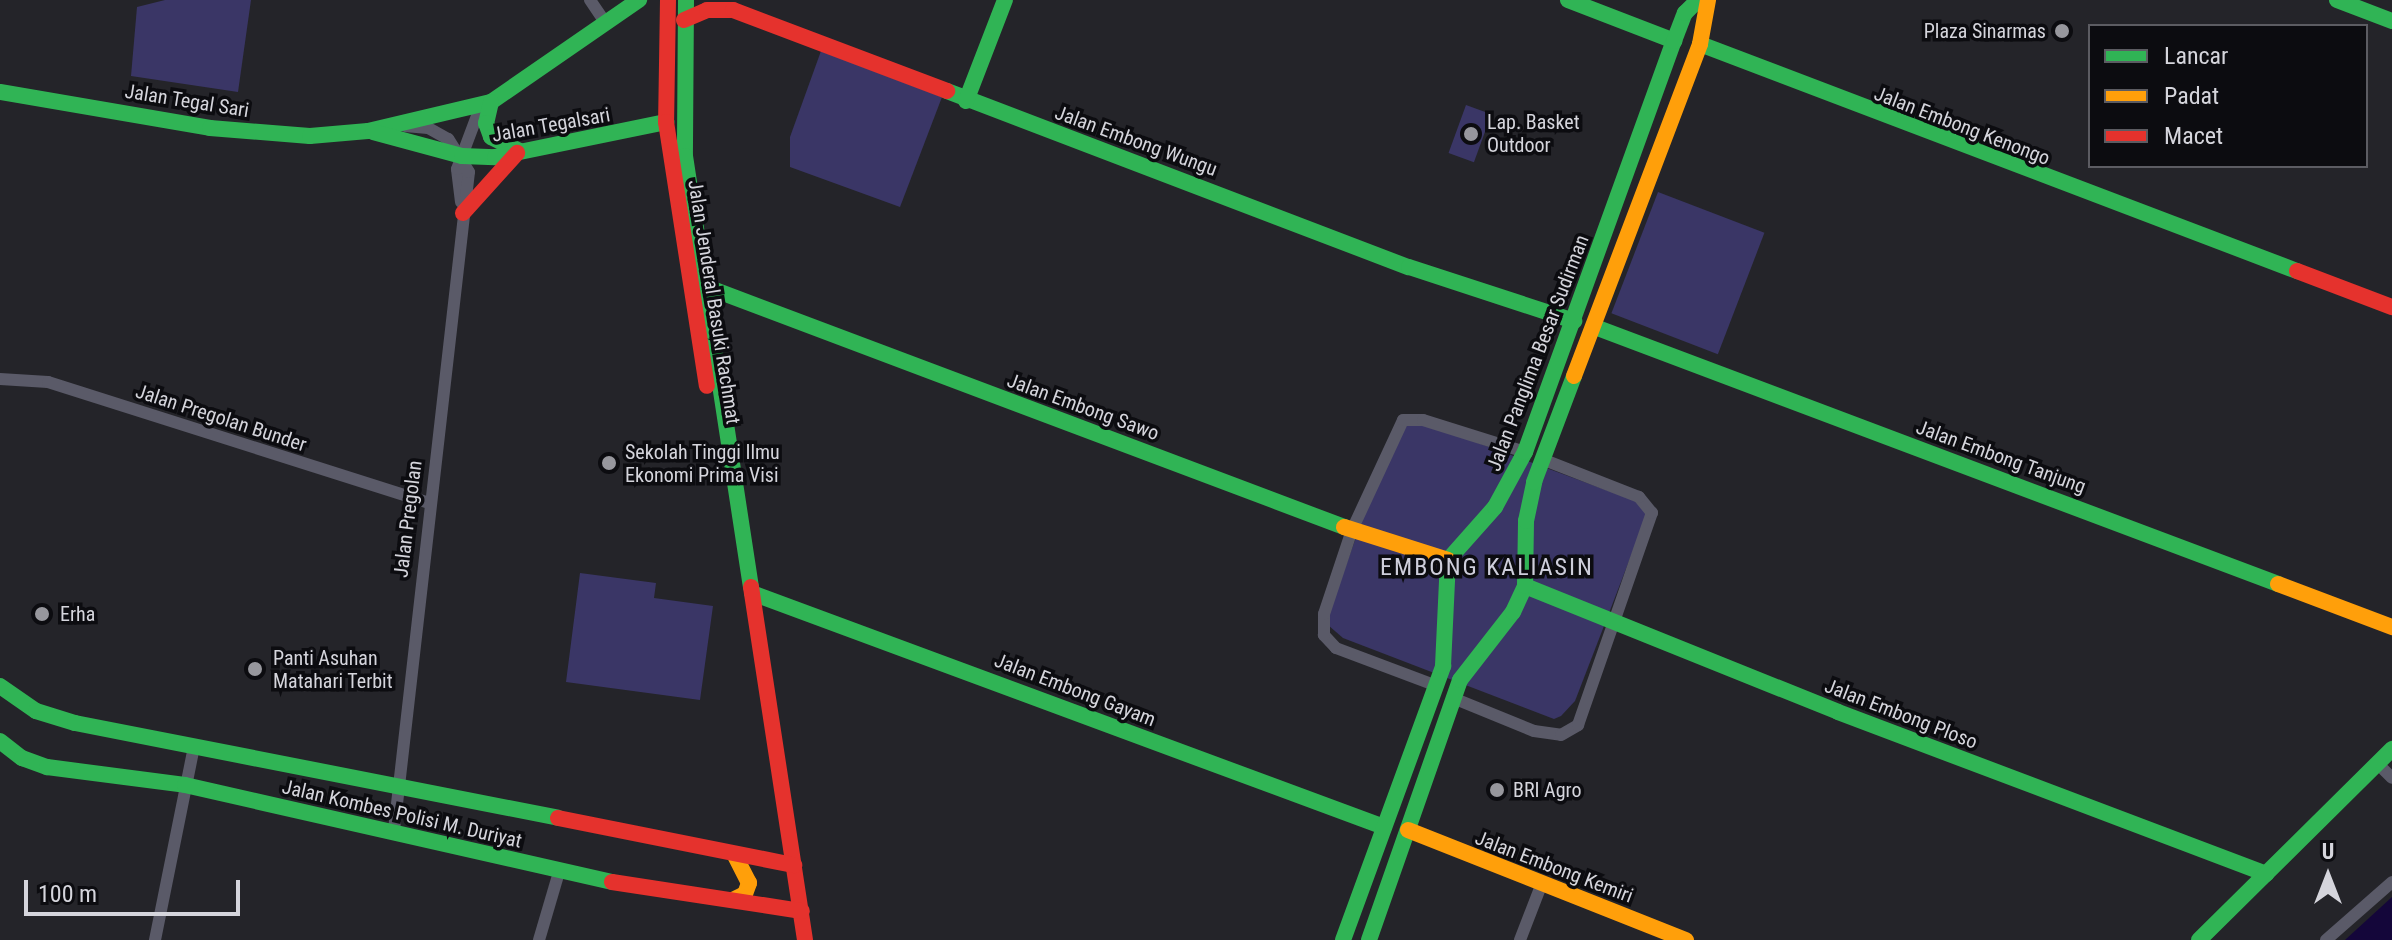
<!DOCTYPE html>
<html>
<head>
<meta charset="utf-8">
<style>
	body { margin:0 }
	#map { position:relative; width:2392px; height:940px; overflow:hidden; background:#242429; font-family:"Roboto Condensed",sans-serif }
	div>[style] { position:absolute }
	[style*='--x'] { left:calc(var(--x)*1px); top:calc(var(--y)*1px); width:calc(var(--w)*1px); rotate:calc(var(--a)*1deg) }
	.green>* { inset:0; background:#3a3666; transform-origin:0 0 }
	.water>* { inset:0; background:#14063a }
	.street>* { height:12px; margin:-6px; padding:0 6px; transform-origin:6px; border-radius:6px; background:#5a5a68 }
	.fast>* { height:16px; margin:-8px; padding:0 8px; transform-origin:8px; border-radius:8px; background:#30b455 }
	.slow>* { height:16px; margin:-8px; padding:0 8px; transform-origin:8px; border-radius:8px; background:#ff9f0a }
	.jam>* { height:16px; margin:-8px; padding:0 8px; transform-origin:8px; border-radius:8px; background:#e5322d }
	.dots>* { width:22px; height:22px; translate:-50% -50%; box-sizing:border-box; border:4px solid #0c0c10; border-radius:50% }
	span { translate:-50% -50%; white-space:nowrap; text-align:center; line-height:1.15; -webkit-text-stroke:7px #0c0c10; paint-order:stroke }
	.poi-label { font-size:20px; color:#d5d5dc }
	.right { translate:-100% -50%; text-align:right }
	.left { translate:0 -50%; text-align:left }
	.street-label { font-size:20px; color:#d5d5dc }
	.quarter-label { font-size:24px; color:#cecedb; letter-spacing:2px }
	.legend { position:absolute; left:2088px; top:24px; width:280px; height:144px; box-sizing:border-box; background:#0c0c10; border:2px solid #5c5c62; margin:0; padding:10px 14px; list-style:none; font-size:24px; color:#d5d5dc }
	.legend li { display:flex; align-items:center; gap:16px; height:40px }
	.legend b { width:40px; border:2px solid #5c5c62 }
	.north { position:absolute; left:2288px; top:836px; width:80px; height:80px; -webkit-text-stroke:6px #0c0c10; paint-order:stroke; rotate:0deg; font-size:22px; font-weight:700; line-height:32px; text-align:center; color:#d5d5dc }
	.north::after { content:''; display:block; margin:auto; width:28px; height:36px; background:#d5d5dc; clip-path:polygon(50% 0,100% 100%,50% 72%,0 100%) }
	.scale { position:absolute; left:24px; top:880px; width:216px; height:36px; box-sizing:border-box; border:4px solid #d5d5dc; border-top:0; padding-left:10px; font-size:24px; line-height:28px; white-space:nowrap; color:#d5d5dc; -webkit-text-stroke:6px #0c0c10; paint-order:stroke }
</style>
</head>
<body>
<div id="map">
	<div class="green">
		<i style="clip-path:polygon(165px 0,251px 0,238px 92px,131px 76px,137px 7px)"></i>
		<i style="clip-path:polygon(821px 51px,942px 97px,900px 207px,790px 167px,790px 137px)"></i>
		<i style="left:1466px;top:105px;width:27px;height:51px;rotate:20deg"></i>
		<i style="left:1658px;top:192px;width:114px;height:130px;rotate:21deg"></i>
		<i style="clip-path:polygon(1421px 422px,1644px 504px,1646px 517px,1575px 701px,1561px 716px,1554px 719px,1343px 638px,1328px 625px,1329px 611px,1396px 429px)"></i>
		<i style="clip-path:polygon(580px 573px,656px 583px,654px 598px,713px 606px,700px 700px,566px 682px)"></i>
	</div>
	<div class="water">
		<i style="clip-path:polygon(2392px 897px,2392px 940px,2345px 940px)"></i>
	</div>
	<div class="street">
		<i style="--x:590;--y:0;--w:25;--a:56"></i>
		<i style="--x:461;--y:202;--w:33;--a:-97"></i>
		<i style="--x:457;--y:169;--w:68;--a:-69.4"></i>
		<i style="--x:0;--y:379;--w:48;--a:3.6"></i>
		<i style="--x:48;--y:382;--w:400;--a:17.6"></i>
		<i style="--x:1437;--y:686;--w:108;--a:-159.4"></i>
		<i style="--x:1336;--y:648;--w:18;--a:-133"></i>
		<i style="--x:1324;--y:635;--w:21;--a:-90"></i>
		<i style="--x:1324;--y:614;--w:89;--a:-71.6"></i>
		<i style="--x:1352;--y:530;--w:121;--a:-65.1"></i>
		<i style="--x:1403;--y:420;--w:20;--a:0"></i>
		<i style="--x:1423;--y:420;--w:107;--a:17.4"></i>
		<i style="--x:1453;--y:698;--w:87;--a:22.2"></i>
		<i style="--x:1534;--y:731;--w:27;--a:8"></i>
		<i style="--x:1561;--y:735;--w:20;--a:-30"></i>
		<i style="--x:1578;--y:725;--w:225;--a:-70.8"></i>
		<i style="--x:1652;--y:513;--w:21;--a:-129"></i>
		<i style="--x:1639;--y:497;--w:104;--a:-158.6"></i>
		<i style="--x:2377;--y:763;--w:21;--a:45"></i>
		<i style="--x:394;--y:830;--w:662;--a:-83.5"></i>
		<i style="--x:469;--y:172;--w:39;--a:-122"></i>
		<i style="--x:448;--y:139;--w:23;--a:-151"></i>
		<i style="--x:428;--y:128;--w:23;--a:-175"></i>
		<i style="--x:155;--y:940;--w:197;--a:-78.6"></i>
		<i style="--x:539;--y:940;--w:71;--a:-73.6"></i>
		<i style="--x:1520;--y:940;--w:61;--a:-68.9"></i>
		<i style="--x:2326;--y:940;--w:88;--a:-41.3"></i>
	</div>
	<div class="fast">
		<i style="--x:686;--y:0;--w:156;--a:90.4"></i>
		<i style="--x:685;--y:156;--w:436;--a:81.3"></i>
		<i style="--x:1568;--y:0;--w:114;--a:21.1"></i>
		<i style="--x:2337;--y:0;--w:59;--a:20.9"></i>
		<i style="--x:1700;--y:44;--w:639;--a:20.82"></i>
		<i style="--x:947;--y:91;--w:494;--a:20.9"></i>
		<i style="--x:1409;--y:267;--w:174;--a:18.1"></i>
		<i style="--x:0;--y:92;--w:213;--a:9.7"></i>
		<i style="--x:210;--y:128;--w:100;--a:4.6"></i>
		<i style="--x:310;--y:136;--w:58;--a:-4.9"></i>
		<i style="--x:368;--y:131;--w:126;--a:-13.3"></i>
		<i style="--x:491;--y:102;--w:180;--a:-34.6"></i>
		<i style="--x:966;--y:101;--w:108;--a:-68.9"></i>
		<i style="--x:491;--y:102;--w:22;--a:103"></i>
		<i style="--x:486;--y:123;--w:15;--a:70"></i>
		<i style="--x:491;--y:137;--w:32;--a:26"></i>
		<i style="--x:373;--y:132;--w:92;--a:15.1"></i>
		<i style="--x:462;--y:156;--w:33;--a:2"></i>
		<i style="--x:495;--y:157;--w:175;--a:-11.6"></i>
		<i style="--x:707;--y:287;--w:681;--a:20.64"></i>
		<i style="--x:1595;--y:327;--w:730;--a:20.62"></i>
		<i style="--x:1525;--y:586;--w:337;--a:21.9"></i>
		<i style="--x:1838;--y:712;--w:458;--a:20.7"></i>
		<i style="--x:752;--y:593;--w:674;--a:20.32"></i>
		<i style="--x:0;--y:686;--w:44;--a:34.8"></i>
		<i style="--x:36;--y:711;--w:41;--a:17.1"></i>
		<i style="--x:75;--y:723;--w:492;--a:11.1"></i>
		<i style="--x:0;--y:741;--w:28;--a:38"></i>
		<i style="--x:22;--y:758;--w:27;--a:20"></i>
		<i style="--x:47;--y:767;--w:139;--a:7.4"></i>
		<i style="--x:185;--y:785;--w:438;--a:12.8"></i>
		<i style="--x:1343;--y:940;--w:292;--a:-69.9"></i>
		<i style="--x:1443;--y:666;--w:106;--a:-87.3"></i>
		<i style="--x:1448;--y:560;--w:71;--a:-48.4"></i>
		<i style="--x:1495;--y:507;--w:63;--a:-61.4"></i>
		<i style="--x:1525;--y:452;--w:437;--a:-70.1"></i>
		<i style="--x:1674;--y:41;--w:30;--a:-69"></i>
		<i style="--x:1685;--y:13;--w:18;--a:-45"></i>
		<i style="--x:1369;--y:940;--w:275;--a:-70.7"></i>
		<i style="--x:1460;--y:680;--w:86;--a:-52.1"></i>
		<i style="--x:1513;--y:612;--w:29;--a:-65"></i>
		<i style="--x:1525;--y:586;--w:65;--a:-89.1"></i>
		<i style="--x:1526;--y:521;--w:40;--a:-78"></i>
		<i style="--x:1534;--y:482;--w:113;--a:-69.3"></i>
		<i style="--x:2199;--y:940;--w:272;--a:-44.7"></i>
	</div>
	<div class="slow">
		<i style="--x:1574;--y:376;--w:355;--a:-69.2"></i>
		<i style="--x:1700;--y:44;--w:45;--a:-79.7"></i>
		<i style="--x:1344;--y:527;--w:109;--a:17.6"></i>
		<i style="--x:2278;--y:584;--w:122;--a:20.7"></i>
		<i style="--x:1408;--y:830;--w:299;--a:21.6"></i>
		<i style="--x:733;--y:900;--w:13;--a:-27"></i>
		<i style="--x:745;--y:894;--w:12;--a:-70"></i>
		<i style="--x:749;--y:883;--w:30;--a:-117"></i>
	</div>
	<div class="jam">
		<i style="--x:668;--y:0;--w:122;--a:90.9"></i>
		<i style="--x:666;--y:122;--w:267;--a:81.2"></i>
		<i style="--x:684;--y:20;--w:25;--a:-23"></i>
		<i style="--x:707;--y:10;--w:26;--a:0"></i>
		<i style="--x:733;--y:10;--w:229;--a:20.7"></i>
		<i style="--x:463;--y:213;--w:81;--a:-48"></i>
		<i style="--x:2297;--y:271;--w:102;--a:20.8"></i>
		<i style="--x:751;--y:587;--w:357;--a:81.3"></i>
		<i style="--x:558;--y:818;--w:241;--a:11.3"></i>
		<i style="--x:612;--y:882;--w:192;--a:8.7"></i>
	</div>
	<div class="dots">
		<i style="left:2062px;top:31px;background:#97979d"></i>
		<i style="left:1471px;top:134px;background:#97979d"></i>
		<i style="left:609px;top:463px;background:#97979d"></i>
		<i style="left:42px;top:614px;background:#97979d"></i>
		<i style="left:255px;top:669px;background:#97979d"></i>
		<i style="left:1497px;top:790px;background:#97979d"></i>
	</div>
	<div class="poi-label">
		<span class="right" style="left:2046px;top:31px">Plaza Sinarmas</span>
		<span class="left" style="left:1487px;top:134px">Lap. Basket<br>Outdoor</span>
		<span class="left" style="left:625px;top:464px">Sekolah Tinggi Ilmu<br>Ekonomi Prima Visi</span>
		<span class="left" style="left:60px;top:614px">Erha</span>
		<span class="left" style="left:273px;top:670px">Panti Asuhan<br>Matahari Terbit</span>
		<span class="left" style="left:1513px;top:790px">BRI Agro</span>
	</div>
	<div class="street-label">
		<span style="left:187px;top:101px;rotate:9deg">Jalan Tegal Sari</span>
		<span style="left:551px;top:125px;rotate:-10deg">Jalan Tegalsari</span>
		<span style="left:1962px;top:126px;rotate:21deg">Jalan Embong Kenongo</span>
		<span style="left:1136px;top:141px;rotate:20deg">Jalan Embong Wungu</span>
		<span style="left:714px;top:302px;rotate:81deg">Jalan Jenderal Basuki Rachmat</span>
		<span style="left:1538px;top:353px;rotate:-69deg">Jalan Panglima Besar Sudirman</span>
		<span style="left:1083px;top:407px;rotate:20deg">Jalan Embong Sawo</span>
		<span style="left:221px;top:418px;rotate:18deg">Jalan Pregolan Bunder</span>
		<span style="left:2001px;top:457px;rotate:20deg">Jalan Embong Tanjung</span>
		<span style="left:408px;top:519px;rotate:-83deg">Jalan Pregolan</span>
		<span style="left:1075px;top:690px;rotate:21deg">Jalan Embong Gayam</span>
		<span style="left:1901px;top:714px;rotate:21deg">Jalan Embong Ploso</span>
		<span style="left:402px;top:814px;rotate:13deg">Jalan Kombes Polisi M. Duriyat</span>
		<span style="left:1554px;top:867px;rotate:21deg">Jalan Embong Kemiri</span>
	</div>
	<div class="quarter-label">
		<span style="left:1487px;top:568px">EMBONG KALIASIN</span>
	</div>
	<ul class="legend">
	<li><b style="height:10px;background:#30b455"></b>Lancar</li>
	<li><b style="height:10px;background:#ff9f0a"></b>Padat</li>
	<li><b style="height:10px;background:#e5322d"></b>Macet</li>
	</ul>
	<div class="north">U</div>
	<div class="scale">100 m</div>
</div>
</body>
</html>
